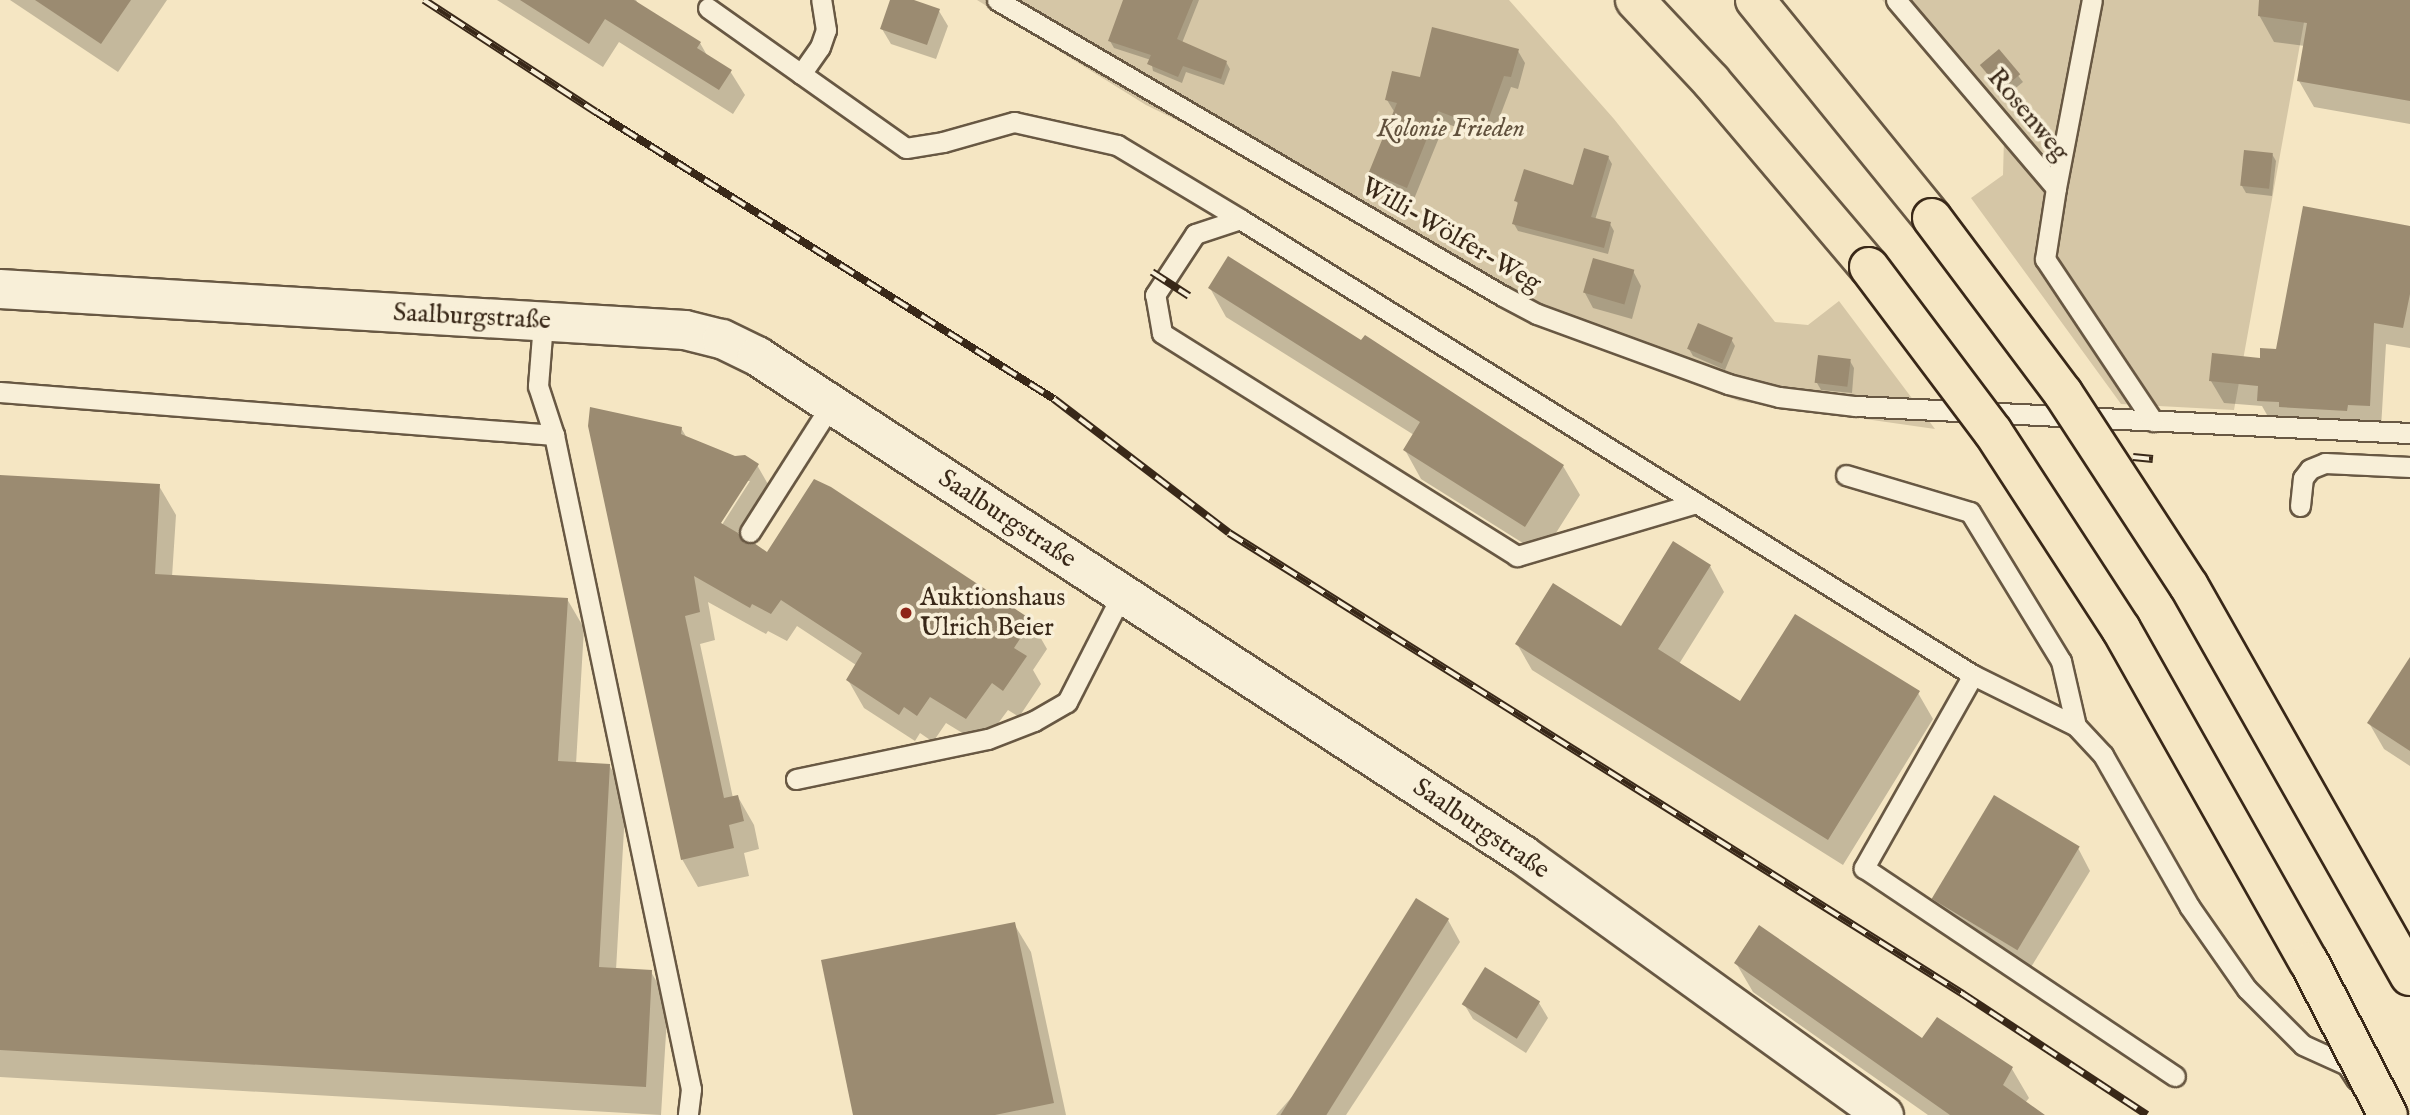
<!DOCTYPE html>
<html>
<head>
<meta charset="utf-8">
<style>
	body { margin:0 }
	#map { position:relative; width:2410px; height:1115px; overflow:hidden; background:#f5e6c3; font-family:"IM FELL English",serif }
	div>[style] { position:absolute }
	[style*='--x'] { left:calc(var(--x)*1px); top:calc(var(--y)*1px); width:calc(var(--w)*1px); rotate:calc(var(--a)*1deg) }
	.green>* { inset:0; background:#d5c6a6 }
	.shadow>* { inset:0; background:#0003 }
	.building>* { inset:0; background:#9b8b71; transform-origin:0 0 }
	.roads { filter:drop-shadow(2px 0 #685843) drop-shadow(-2px 0 #685843) drop-shadow(0 2px #685843) drop-shadow(0 -2px #685843) }
	.service>* { height:19px; margin:-9.5px; padding:0 9.5px; transform-origin:9.5px; border-radius:9.5px; background:#f8efd8 }
	.minor>* { height:38px; margin:-19px; padding:0 19px; transform-origin:19px; border-radius:19px; background:#f8efd8 }
	.motorway>* { height:38px; margin:-19px; padding:0 19px; transform-origin:19px; border-radius:19px; background:#f5e6c3 }
	.rail>* { height:8px; margin-top:-4px; transform-origin:0; background:repeating-linear-gradient(90deg,#f8efd8 0 16px,#392818 0 32px); box-sizing:border-box; border-block:2px solid #392818 }
	.bridges { filter:drop-shadow(2px 0 #392818) drop-shadow(-2px 0 #392818) drop-shadow(0 2px #392818) drop-shadow(0 -2px #392818) }
	.motorway-bridge>* { height:38px; margin:-19px; padding:0 19px; transform-origin:19px; border-radius:19px; background:#f5e6c3 }
	.dots>* { width:19px; height:19px; translate:-50% -50%; box-sizing:border-box; border:4px solid #f8efd8; border-radius:50% }
	span { translate:-50% -50%; white-space:nowrap; text-align:center; line-height:1.15; -webkit-text-stroke:7px #f8efd8; paint-order:stroke }
	.street-label { font-size:26px; color:#392818 }
	.park-label { font-size:26px; color:#60503c; font-style:italic }
	.poi-label { font-size:26px; color:#392818 }
	.left { translate:0 -50%; text-align:left }
</style>
</head>
<body>
<div id="map">
	<div class="green">
		<i style="clip-path:polygon(977px 0,1509px 0,1614px 119px,1775px 322px,1808px 325px,1839px 301px,1935px 429px,1739px 401px,1534px 324px,1400px 250px,1242px 152px,1146px 105px)"></i>
		<i style="clip-path:polygon(1882px 0,2308px 0,2234px 410px,2121px 404px,1971px 198px,2003px 175px,2004px 138px)"></i>
	</div>
	<div class="shadow">
		<i style="clip-path:polygon(10px 0,167px 0,118px 72px)"></i>
		<i style="clip-path:polygon(497px 0,636px 0,639px 5px,700px 43px,708px 57px,730px 71px,745px 95px,733px 114px,619px 42px,603px 67px)"></i>
		<i style="clip-path:polygon(892px 0,909px 0,939px 11px,948px 26px,936px 59px,891px 44px,882px 29px)"></i>
		<i style="clip-path:polygon(1133px 0,1199px 0,1182px 43px,1226px 62px,1230px 69px,1224px 85px,1186px 72px,1182px 83px,1153px 71px,1151px 60px,1114px 48px,1110px 41px)"></i>
		<i style="clip-path:polygon(2261px 0,2410px 0,2410px 124px,2314px 107px,2299px 81px,2305px 46px,2274px 42px,2259px 15px)"></i>
		<i style="clip-path:polygon(1518px 51px,1525px 63px,1518px 89px,1511px 87px,1491px 140px,1445px 123px,1414px 199px,1378px 184px,1371px 172px,1395px 113px,1387px 100px,1421px 79px)"></i>
		<i style="clip-path:polygon(1999px 51px,2023px 82px,2006px 96px,1986px 72px)"></i>
		<i style="clip-path:polygon(2272px 154px,2276px 161px,2272px 196px,2246px 193px,2242px 186px)"></i>
		<i style="clip-path:polygon(1608px 157px,1612px 164px,1595px 220px,1610px 224px,1614px 231px,1608px 254px,1518px 231px,1514px 224px,1519px 205px,1516px 201px,1574px 187px)"></i>
		<i style="clip-path:polygon(2410px 228px,2410px 348px,2386px 344px,2381px 428px,2271px 422px,2262px 406px,2224px 403px,2211px 381px,2277px 350px)"></i>
		<i style="clip-path:polygon(1633px 271px,1641px 286px,1632px 319px,1593px 308px,1585px 293px)"></i>
		<i style="clip-path:polygon(1210px 288px,1563px 466px,1580px 495px,1542px 555px,1421px 479px,1405px 450px,1414px 435px,1226px 317px)"></i>
		<i style="clip-path:polygon(1731px 339px,1735px 346px,1725px 370px,1693px 356px,1689px 349px)"></i>
		<i style="clip-path:polygon(1850px 361px,1854px 368px,1852px 393px,1821px 390px,1817px 383px)"></i>
		<i style="clip-path:polygon(evenodd,681px 428px,687px 438px,757px 465px,773px 493px,742px 542px,768px 554px,1031px 621px,1047px 649px,1033px 670px,1041px 684px,1019px 717px,1008px 710px,982px 745px,946px 723px,933px 742px,920px 733px,915px 741px,864px 708px,848px 680px,856px 665px,797px 626px,787px 641px,768px 631px,766px 634px,708px 602px,715px 640px,700px 644px,733px 798px,738px 797px,754px 825px,759px 849px,744px 853px,749px 876px,698px 887px,682px 859px,681px 428px,746px 481px,750px 481px,718px 531px,715px 529px,746px 481px)"></i>
		<i style="clip-path:polygon(0 477px,159px 486px,176px 515px,172px 577px,567px 599px,584px 628px,576px 764px,609px 765px,626px 794px,616px 970px,651px 972px,668px 1001px,661px 1115px,0 1077px)"></i>
		<i style="clip-path:polygon(1710px 566px,1724px 592px,1679px 664px,1741px 703px,1918px 693px,1933px 719px,1843px 865px,1532px 670px,1517px 644px,1621px 628px)"></i>
		<i style="clip-path:polygon(2410px 660px,2410px 766px,2384px 749px,2369px 723px)"></i>
		<i style="clip-path:polygon(2078px 848px,2090px 871px,2028px 972px,1946px 920px,1933px 898px)"></i>
		<i style="clip-path:polygon(1448px 920px,1460px 942px,1346px 1115px,1276px 1115px)"></i>
		<i style="clip-path:polygon(1014px 924px,1031px 952px,1066px 1115px,855px 1115px)"></i>
		<i style="clip-path:polygon(1736px 963px,1923px 1040px,2012px 1069px,2029px 1098px,2025px 1103px,2042px 1115px,1928px 1115px,1753px 992px)"></i>
		<i style="clip-path:polygon(1539px 1003px,1548px 1018px,1526px 1053px,1473px 1019px,1464px 1004px)"></i>
	</div>
	<div class="building">
		<i style="clip-path:polygon(35px 0,131px 0,101px 44px)"></i>
		<i style="clip-path:polygon(520px 0,634px 0,701px 42px,697px 48px,732px 70px,719px 90px,605px 19px,589px 44px)"></i>
		<i style="clip-path:polygon(890px 0,914px 0,940px 9px,927px 45px,880px 29px)"></i>
		<i style="clip-path:polygon(1123px 0,1193px 0,1177px 39px,1227px 61px,1221px 79px,1183px 66px,1178px 77px,1147px 64px,1151px 55px,1108px 41px)"></i>
		<i style="clip-path:polygon(2259px 0,2410px 0,2410px 101px,2297px 81px,2307px 23px,2258px 16px)"></i>
		<i style="clip-path:polygon(1432px 27px,1519px 49px,1511px 77px,1504px 76px,1485px 129px,1438px 111px,1407px 188px,1369px 172px,1397px 103px,1385px 100px,1392px 71px,1420px 77px)"></i>
		<i style="left:1999px;top:49px;width:33px;height:25px;rotate:50deg"></i>
		<i style="clip-path:polygon(1584px 148px,1609px 156px,1591px 217px,1611px 222px,1604px 248px,1512px 224px,1518px 202px,1514px 201px,1524px 169px,1573px 185px)"></i>
		<i style="left:2244px;top:150px;width:29px;height:36px;rotate:6deg"></i>
		<i style="clip-path:polygon(2303px 206px,2410px 226px,2410px 294px,2403px 328px,2374px 323px,2370px 406px,2348px 405px,2347px 411px,2279px 407px,2279px 402px,2257px 401px,2258px 386px,2209px 381px,2212px 353px,2260px 358px,2260px 348px,2276px 349px)"></i>
		<i style="clip-path:polygon(1228px 256px,1361px 340px,1365px 335px,1564px 465px,1525px 527px,1403px 450px,1420px 422px,1208px 288px)"></i>
		<i style="left:1593px;top:258px;width:43px;height:36px;rotate:16deg"></i>
		<i style="left:1698px;top:323px;width:38px;height:28px;rotate:23deg"></i>
		<i style="left:1818px;top:355px;width:33px;height:28px;rotate:7deg"></i>
		<i style="clip-path:polygon(590px 407px,682px 427px,681px 434px,735px 456px,745px 455px,759px 464px,721px 523px,738px 533px,744px 543px,754px 543px,767px 552px,814px 479px,831px 487px,1032px 620px,1014px 648px,1027px 656px,1003px 691px,992px 683px,966px 719px,930px 697px,917px 716px,904px 707px,899px 715px,846px 680px,862px 653px,781px 600px,771px 614px,752px 604px,750px 608px,694px 576px,700px 612px,685px 616px,724px 798px,738px 795px,744px 821px,729px 825px,734px 848px,681px 860px,588px 426px)"></i>
		<i style="clip-path:polygon(0 475px,160px 484px,155px 574px,568px 598px,558px 761px,610px 764px,599px 967px,652px 970px,646px 1087px,0 1050px)"></i>
		<i style="clip-path:polygon(1673px 541px,1711px 565px,1658px 649px,1740px 701px,1795px 614px,1920px 691px,1828px 840px,1515px 644px,1553px 583px,1621px 626px)"></i>
		<i style="clip-path:polygon(2410px 657px,2410px 751px,2367px 723px)"></i>
		<i style="left:1994px;top:795px;width:100px;height:121px;rotate:31deg"></i>
		<i style="left:1416px;top:898px;width:39px;height:260px;rotate:32deg"></i>
		<i style="clip-path:polygon(1015px 922px,1054px 1103px,995px 1115px,853px 1115px,821px 960px)"></i>
		<i style="clip-path:polygon(1759px 925px,1922px 1038px,1937px 1017px,2013px 1067px,2003px 1085px,2045px 1115px,1950px 1115px,1734px 963px)"></i>
		<i style="left:1485px;top:967px;width:65px;height:44px;rotate:32deg"></i>
	</div>
	<div class="roads">
		<div class="service">
			<i style="--x:997;--y:0;--w:586;--a:30.33"></i>
			<i style="--x:1503;--y:296;--w:38;--a:28"></i>
			<i style="--x:1537;--y:314;--w:203;--a:20.1"></i>
			<i style="--x:1728;--y:384;--w:53;--a:14.3"></i>
			<i style="--x:1779;--y:397;--w:77;--a:6.8"></i>
			<i style="--x:1855;--y:406;--w:556;--a:2.79"></i>
			<i style="--x:1896;--y:0;--w:247;--a:49.6"></i>
			<i style="--x:2056;--y:188;--w:72;--a:98.8"></i>
			<i style="--x:2045;--y:259;--w:195;--a:56.3"></i>
			<i style="--x:708;--y:8;--w:242;--a:35.3"></i>
			<i style="--x:906;--y:148;--w:37;--a:-9"></i>
			<i style="--x:943;--y:142;--w:74;--a:-15.7"></i>
			<i style="--x:1014;--y:122;--w:106;--a:12.6"></i>
			<i style="--x:1117;--y:145;--w:144;--a:31"></i>
			<i style="--x:801;--y:74;--w:33;--a:-55"></i>
			<i style="--x:820;--y:47;--w:18;--a:-71"></i>
			<i style="--x:826;--y:30;--w:30;--a:-99"></i>
			<i style="--x:2056;--y:188;--w:191;--a:-79.2"></i>
			<i style="--x:0;--y:392;--w:556;--a:4.44"></i>
			<i style="--x:554;--y:435;--w:52;--a:-108.1"></i>
			<i style="--x:538;--y:386;--w:64;--a:-85.5"></i>
			<i style="--x:554;--y:435;--w:668;--a:78.17"></i>
			<i style="--x:691;--y:1089;--w:26;--a:97"></i>
			<i style="--x:1846;--y:475;--w:129;--a:16.6"></i>
			<i style="--x:1970;--y:512;--w:175;--a:58.6"></i>
			<i style="--x:2061;--y:661;--w:67;--a:77"></i>
			<i style="--x:1696;--y:503;--w:187;--a:163.5"></i>
			<i style="--x:1517;--y:556;--w:419;--a:-147.9"></i>
			<i style="--x:1162;--y:333;--w:39;--a:-100"></i>
			<i style="--x:1155;--y:295;--w:73;--a:-56.7"></i>
			<i style="--x:1195;--y:234;--w:47;--a:-18.4"></i>
			<i style="--x:1240;--y:219;--w:863;--a:31.89"></i>
			<i style="--x:1973;--y:675;--w:115;--a:26.3"></i>
			<i style="--x:2076;--y:726;--w:40;--a:47"></i>
			<i style="--x:2103;--y:755;--w:174;--a:60.3"></i>
			<i style="--x:2189;--y:906;--w:101;--a:55.1"></i>
			<i style="--x:2247;--y:989;--w:79;--a:45"></i>
			<i style="--x:2303;--y:1045;--w:48;--a:24.4"></i>
			<i style="--x:2347;--y:1065;--w:17;--a:57"></i>
			<i style="--x:2300;--y:506;--w:28;--a:-84"></i>
			<i style="--x:2303;--y:478;--w:11;--a:-52"></i>
			<i style="--x:2310;--y:469;--w:16;--a:-22"></i>
			<i style="--x:2325;--y:463;--w:85;--a:2.7"></i>
			<i style="--x:750;--y:532;--w:151;--a:-57.5"></i>
			<i style="--x:1973;--y:675;--w:222;--a:119.5"></i>
			<i style="--x:1864;--y:868;--w:374;--a:33.8"></i>
			<i style="--x:796;--y:779;--w:196;--a:-11.8"></i>
			<i style="--x:988;--y:739;--w:49;--a:-21.4"></i>
			<i style="--x:1034;--y:721;--w:38;--a:-30"></i>
			<i style="--x:1067;--y:702;--w:121;--a:-63"></i>
		</div>
		<div class="minor">
			<i style="--x:0;--y:289;--w:686;--a:3.43"></i>
			<i style="--x:685;--y:330;--w:38;--a:14"></i>
			<i style="--x:722;--y:339;--w:39;--a:26"></i>
			<i style="--x:757;--y:356;--w:914;--a:33.08"></i>
			<i style="--x:1523;--y:855;--w:445;--a:35.8"></i>
		</div>
		<div class="motorway">
			<i style="--x:1635;--y:0;--w:111;--a:46.8"></i>
			<i style="--x:1711;--y:81;--w:244;--a:49.7"></i>
			<i style="--x:1755;--y:0;--w:281;--a:50.9"></i>
		</div>
	</div>
	<div class="rail">
		<i style="--x:424;--y:0;--w:205;--a:33.1"></i>
		<i style="--x:596;--y:112;--w:540;--a:32.07"></i>
		<i style="--x:1054;--y:399;--w:220;--a:37.4"></i>
		<i style="--x:1229;--y:533;--w:867;--a:32.13"></i>
		<i style="--x:1963;--y:994;--w:220;--a:33.3"></i>
		<i style="--x:1152;--y:272;--w:44;--a:33"></i>
		<i style="--x:2133;--y:457;--w:20;--a:6"></i>
	</div>
	<div class="bridges">
		<div class="motorway-bridge">
			<i style="--x:1932;--y:218;--w:219;--a:53.2"></i>
			<i style="--x:2063;--y:393;--w:230;--a:56.9"></i>
			<i style="--x:2189;--y:586;--w:448;--a:60.5"></i>
			<i style="--x:1869;--y:267;--w:206;--a:53.1"></i>
			<i style="--x:1993;--y:432;--w:235;--a:57"></i>
			<i style="--x:2121;--y:629;--w:382;--a:60.6"></i>
			<i style="--x:2309;--y:962;--w:172;--a:62.7"></i>
		</div>
	</div>
	<div class="dots">
		<i style="left:906px;top:613px;background:#8f2418"></i>
	</div>
	<div class="street-label">
		<span style="left:2028px;top:115px;rotate:50deg">Rosenweg</span>
		<span style="left:1451px;top:235px;rotate:30deg">Willi-Wölfer-Weg</span>
		<span style="left:472px;top:317px;rotate:3deg">Saalburgstraße</span>
		<span style="left:1007px;top:519px;rotate:33deg">Saalburgstraße</span>
		<span style="left:1481px;top:829px;rotate:34deg">Saalburgstraße</span>
	</div>
	<div class="park-label">
		<span style="left:1451px;top:129px">Kolonie Frieden</span>
	</div>
	<div class="poi-label">
		<span class="left" style="left:920px;top:613px">Auktionshaus<br>Ulrich Beier</span>
	</div>
</div>
</body>
</html>
